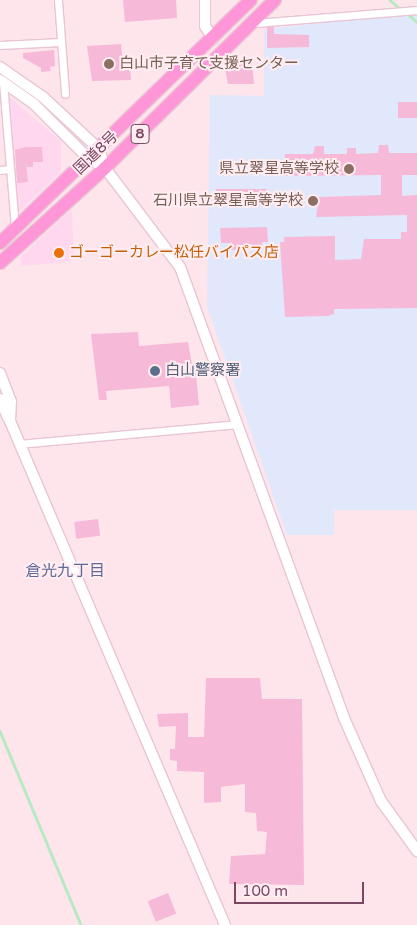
<!DOCTYPE html>
<html>
<head>
<meta charset="utf-8">
<style>
	body { margin:0 }
	#map { position:relative; width:417px; height:925px; overflow:hidden; background:#fee5ec; font-family:"Varela Round","Noto Sans JP",sans-serif }
	div>[style] { position:absolute }
	[style*='--x'] { left:calc(var(--x)*1px); top:calc(var(--y)*1px); width:calc(var(--w)*1px); rotate:calc(var(--a)*1deg) }
	.commercial>* { inset:0; background:#ffd8ef }
	.education>* { inset:0; background:#e1e8fb }
	.stream>* { height:2.5px; margin:-1.25px; padding:0 1.25px; transform-origin:1.25px; border-radius:1.25px; background:#b7eac3 }
	.building>* { inset:0; background:#f7b9d8; transform-origin:0 0 }
	.roads { filter:drop-shadow(1px 0 #e9c4d4) drop-shadow(-1px 0 #e9c4d4) drop-shadow(0 1px #e9c4d4) drop-shadow(0 -1px #e9c4d4) }
	.street>* { height:7px; margin:-3.5px; padding:0 3.5px; transform-origin:3.5px; border-radius:3.5px; background:#fff }
	.secondary>* { height:10px; margin:-5px; padding:0 5px; transform-origin:5px; border-radius:5px; background:#fff }
	.highway>* { height:12px; margin:-6px; padding:0 6px; transform-origin:6px; border-radius:6px; background:#fe96d8 }
	.dots>* { width:14px; height:14px; translate:-50% -50%; box-sizing:border-box; border:2px solid #ffedf2; border-radius:50% }
	span { translate:-50% -50%; white-space:nowrap; text-align:center; line-height:1.15; -webkit-text-stroke:4px #ffedf2; paint-order:stroke }
	.shield-label span { padding:1px 4px; background:#ffedf2; border:1px solid; border-radius:4px; -webkit-text-stroke-width:0 }
	.shield-label { font-size:14px; color:#7a4763; font-weight:700 }
	.education-label { font-size:15px; color:#785e54 }
	.left { translate:0 -50%; text-align:left }
	.right { translate:-100% -50%; text-align:right }
	.street-label { font-size:15px; color:#7a4763 }
	.food-label { font-size:15px; color:#c56008 }
	.service-label { font-size:15px; color:#4e5e75 }
	.neighbourhood-label { font-size:16px; color:#5e6b97 }
	.scale { position:absolute; left:234px; top:882px; width:130px; height:22px; box-sizing:border-box; border:2px solid #7a4763; border-top:0; padding-left:6px; font-size:15px; line-height:18px; white-space:nowrap; color:#7a4763; -webkit-text-stroke:4px #ffedf2; paint-order:stroke }
</style>
</head>
<body>
<div id="map">
	<div class="commercial">
		<i style="clip-path:polygon(7px 95px,61px 141px,61px 172px,17px 214px)"></i>
		<i style="clip-path:polygon(72px 209px,74px 255px,69px 262px,21px 266px,21px 256px)"></i>
	</div>
	<div class="education">
		<i style="clip-path:polygon(417px 13px,417px 510px,334px 510px,334px 535px,287px 535px,207px 307px,210px 95px,264px 96px,264px 29px)"></i>
	</div>
	<div class="stream">
		<i style="--x:390;--y:0;--w:16;--a:40"></i>
		<i style="--x:407;--y:13;--w:13;--a:42"></i>
		<i style="--x:0;--y:731;--w:210;--a:67.3"></i>
	</div>
	<div class="building">
		<i style="clip-path:polygon(123px 0,176px 0,177px 18px,125px 22px)"></i>
		<i style="clip-path:polygon(267px 27px,274px 27px,274px 34px,309px 35px,309px 47px,267px 48px)"></i>
		<i style="clip-path:polygon(121px 44px,123px 64px,130px 64px,131px 80px,92px 81px,87px 46px)"></i>
		<i style="clip-path:polygon(54px 50px,55px 66px,50px 67px,51px 71px,41px 72px,41px 68px,23px 58px,23px 53px)"></i>
		<i style="clip-path:polygon(236px 59px,247px 59px,247px 63px,252px 63px,254px 84px,228px 84px,224px 65px,231px 65px)"></i>
		<i style="left:398px;top:102px;width:19px;height:16px"></i>
		<i style="clip-path:polygon(379px 145px,388px 145px,389px 153px,417px 153px,417px 175px,402px 175px,402px 196px,417px 195px,417px 308px,334px 309px,334px 314px,328px 316px,285px 317px,280px 242px,284px 242px,284px 237px,335px 236px,335px 260px,361px 259px,364px 239px,401px 239px,401px 232px,407px 232px,407px 215px,316px 217px,319px 197px,381px 195px,381px 175px,283px 176px,285px 154px,313px 154px,315px 146px,324px 146px,324px 154px,347px 154px,347px 148px,356px 148px,356px 154px,378px 153px)"></i>
		<i style="clip-path:polygon(26px 147px,42px 147px,43px 162px,33px 162px,33px 167px,27px 167px,26px 163px,28px 182px,17px 183px,15px 150px)"></i>
		<i style="left:267px;top:189px;width:16px;height:51px;rotate:90deg"></i>
		<i style="clip-path:polygon(267px 227px,268px 242px,262px 242px,262px 249px,229px 250px,229px 243px,221px 243px,220px 228px)"></i>
		<i style="clip-path:polygon(138px 332px,139px 346px,188px 342px,192px 364px,195px 364px,199px 405px,171px 408px,169px 386px,106px 391px,107px 400px,99px 400px,91px 334px)"></i>
		<i style="left:98px;top:519px;width:17px;height:24px;rotate:83deg"></i>
		<i style="clip-path:polygon(206px 678px,260px 678px,262px 699px,302px 699px,304px 885px,229px 884px,231px 856px,265px 854px,267px 832px,257px 831px,256px 813px,245px 812px,245px 784px,221px 787px,221px 802px,204px 803px,204px 772px,177px 771px,177px 761px,170px 760px,170px 749px,175px 749px,176px 726px,159px 727px,157px 714px,188px 713px,188px 737px,204px 737px)"></i>
		<i style="left:168px;top:893px;width:22px;height:22px;rotate:68deg"></i>
	</div>
	<div class="roads">
		<div class="street">
			<i style="--x:58;--y:0;--w:94;--a:85.7"></i>
			<i style="--x:255;--y:23;--w:163;--a:-4.6"></i>
			<i style="--x:0;--y:45;--w:61;--a:-2.8"></i>
			<i style="--x:3;--y:82;--w:146;--a:85.3"></i>
			<i style="--x:0;--y:170;--w:10;--a:-6"></i>
			<i style="--x:19;--y:444;--w:220;--a:-5.2"></i>
		</div>
		<div class="secondary">
			<i style="--x:205;--y:0;--w:26;--a:90"></i>
			<i style="--x:205;--y:26;--w:15;--a:58"></i>
			<i style="--x:0;--y:67;--w:52;--a:34.9"></i>
			<i style="--x:43;--y:97;--w:76;--a:42.9"></i>
			<i style="--x:99;--y:149;--w:20;--a:72"></i>
			<i style="--x:105;--y:168;--w:124;--a:52.9"></i>
			<i style="--x:180;--y:267;--w:480;--a:70"></i>
			<i style="--x:344;--y:718;--w:91;--a:66"></i>
			<i style="--x:381;--y:801;--w:62;--a:54.2"></i>
			<i style="--x:0;--y:80;--w:42;--a:35.2"></i>
			<i style="--x:34;--y:104;--w:78;--a:45"></i>
			<i style="--x:89;--y:159;--w:18;--a:29"></i>
			<i style="--x:0;--y:373;--w:30;--a:69"></i>
			<i style="--x:11;--y:401;--w:20;--a:93"></i>
			<i style="--x:10;--y:421;--w:548;--a:66.9"></i>
			<i style="--x:0;--y:399;--w:21;--a:67"></i>
		</div>
		<div class="highway">
			<i style="--x:0;--y:243;--w:349;--a:-44.1"></i>
			<i style="--x:0;--y:263;--w:142;--a:-42.1"></i>
			<i style="--x:105;--y:168;--w:239;--a:-44.7"></i>
		</div>
	</div>
	<div class="dots">
		<i style="left:109px;top:64px;background:#8d6e63"></i>
		<i style="left:349px;top:169px;background:#8d6e63"></i>
		<i style="left:313px;top:201px;background:#8d6e63"></i>
		<i style="left:59px;top:253px;background:#e8710a"></i>
		<i style="left:155px;top:371px;background:#5c6f8a"></i>
	</div>
	<div class="shield-label">
		<span style="left:140px;top:134px">8</span>
	</div>
	<div class="education-label">
		<span class="left" style="left:119px;top:64px">白山市子育て支援センター</span>
		<span class="right" style="left:339px;top:169px">県立翠星高等学校</span>
		<span class="right" style="left:303px;top:201px">石川県立翠星高等学校</span>
	</div>
	<div class="street-label">
		<span style="left:96px;top:153px;rotate:-44deg">国道8号</span>
	</div>
	<div class="food-label">
		<span class="left" style="left:69px;top:253px">ゴーゴーカレー松任バイパス店</span>
	</div>
	<div class="service-label">
		<span class="left" style="left:165px;top:371px">白山警察署</span>
	</div>
	<div class="neighbourhood-label">
		<span style="left:65px;top:571px">倉光九丁目</span>
	</div>
	<div class="scale">100 m</div>
</div>
</body>
</html>
